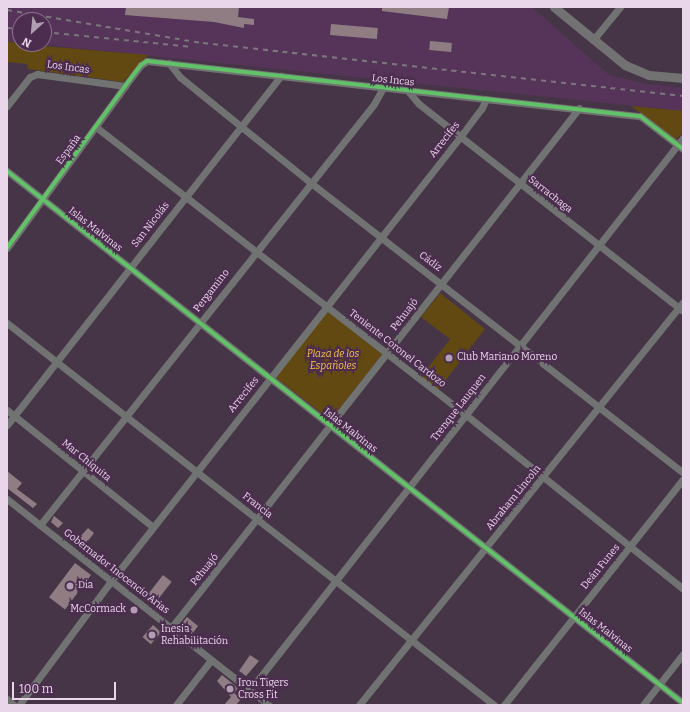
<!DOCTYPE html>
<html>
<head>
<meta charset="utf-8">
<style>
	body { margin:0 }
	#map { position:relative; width:690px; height:712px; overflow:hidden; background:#463547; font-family:Bitter,serif }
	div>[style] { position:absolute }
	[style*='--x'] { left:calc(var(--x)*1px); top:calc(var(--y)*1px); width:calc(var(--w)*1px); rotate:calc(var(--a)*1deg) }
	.built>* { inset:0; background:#563459 }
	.green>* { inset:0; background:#624912; transform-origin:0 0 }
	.building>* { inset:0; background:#907d84; transform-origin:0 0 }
	.minor>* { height:7px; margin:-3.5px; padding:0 3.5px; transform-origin:3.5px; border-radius:3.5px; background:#707371 }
	.major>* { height:9px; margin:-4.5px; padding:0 4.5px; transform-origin:4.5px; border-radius:4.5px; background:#737273 }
	.rail>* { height:2px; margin-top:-1px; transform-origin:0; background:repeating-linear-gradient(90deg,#7a777a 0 5px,transparent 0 10px) }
	.cycleway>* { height:4px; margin:-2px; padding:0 2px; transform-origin:2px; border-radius:2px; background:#61c268 }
	.dots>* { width:11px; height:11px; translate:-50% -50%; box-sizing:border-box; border:2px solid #4c2d4f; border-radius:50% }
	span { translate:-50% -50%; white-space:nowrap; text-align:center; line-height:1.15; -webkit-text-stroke:4px #4c2d4f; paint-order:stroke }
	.street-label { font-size:10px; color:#ead6eb }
	.park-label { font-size:10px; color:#f9c23d; font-style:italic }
	.poi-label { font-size:10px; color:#ead6eb }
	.left { translate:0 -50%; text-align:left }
	.right { translate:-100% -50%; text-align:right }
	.frame { position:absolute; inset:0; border:8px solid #ead6eb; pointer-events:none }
	.north { position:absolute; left:12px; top:12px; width:40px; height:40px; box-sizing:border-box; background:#4c2d4f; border:1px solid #8b718d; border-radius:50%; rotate:207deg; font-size:11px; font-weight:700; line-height:16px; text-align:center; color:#ead6eb }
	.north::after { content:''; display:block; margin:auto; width:14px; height:18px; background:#b19eb2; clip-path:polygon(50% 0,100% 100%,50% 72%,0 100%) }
	.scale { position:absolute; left:12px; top:682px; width:104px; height:18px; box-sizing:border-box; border:2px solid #ead6eb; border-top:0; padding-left:5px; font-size:12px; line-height:14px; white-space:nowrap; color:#ead6eb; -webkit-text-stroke:3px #4c2d4f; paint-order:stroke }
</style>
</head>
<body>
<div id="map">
	<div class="built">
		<i style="clip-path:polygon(7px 7px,532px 7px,609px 75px,646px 84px,683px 88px,683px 111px,37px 44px,44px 44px,44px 20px,20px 20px,20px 42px,7px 41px)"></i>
	</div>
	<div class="green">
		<i style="clip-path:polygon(7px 41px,20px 44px,148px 55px,123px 82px,28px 69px,27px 64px,7px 62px)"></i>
		<i style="clip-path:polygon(631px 106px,683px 111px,683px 131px,676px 140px)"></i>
		<i style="clip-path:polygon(440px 293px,485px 329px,438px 390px,421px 377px,450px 339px,421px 317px)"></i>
		<i style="left:327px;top:311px;width:70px;height:84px;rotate:38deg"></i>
	</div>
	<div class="building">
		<i style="clip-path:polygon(126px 7px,239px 7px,238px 17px,254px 19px,254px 25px,244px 24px,244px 28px,214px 22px,125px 15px)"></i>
		<i style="clip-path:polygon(382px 7px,449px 7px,447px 19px,382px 11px)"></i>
		<i style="left:331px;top:24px;width:47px;height:11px;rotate:5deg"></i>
		<i style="left:430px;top:41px;width:22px;height:9px;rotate:5deg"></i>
		<i style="clip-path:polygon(7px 471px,22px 483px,17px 489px,37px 504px,33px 508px,7px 488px)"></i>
		<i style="clip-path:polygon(54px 516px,63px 523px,58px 528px,51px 522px)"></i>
		<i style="clip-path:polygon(88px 528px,94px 533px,85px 545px,78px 539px)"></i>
		<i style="left:75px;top:563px;width:20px;height:43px;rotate:37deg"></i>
		<i style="left:163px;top:575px;width:11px;height:30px;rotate:38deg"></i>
		<i style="clip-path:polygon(187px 617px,198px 626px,192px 634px,183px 628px,183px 622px)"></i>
		<i style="left:153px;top:625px;width:11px;height:16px;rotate:41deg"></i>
		<i style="clip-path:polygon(250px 655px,259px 661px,246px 676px,239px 671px)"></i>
		<i style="clip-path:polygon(222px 675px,238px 688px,234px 693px,241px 699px,236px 705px,224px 705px,231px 697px,217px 681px)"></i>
	</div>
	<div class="minor">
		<i style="--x:593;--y:40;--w:43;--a:-50.7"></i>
		<i style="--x:169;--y:63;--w:18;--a:52"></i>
		<i style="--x:180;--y:77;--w:169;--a:39"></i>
		<i style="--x:311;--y:183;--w:472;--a:37.9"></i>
		<i style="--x:408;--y:91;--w:17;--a:50"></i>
		<i style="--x:419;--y:104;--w:335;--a:38.1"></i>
		<i style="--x:7;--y:106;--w:37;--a:-52"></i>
		<i style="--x:30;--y:77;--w:8;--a:-23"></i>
		<i style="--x:37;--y:74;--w:89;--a:7.8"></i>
		<i style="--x:96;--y:127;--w:469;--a:37.9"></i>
		<i style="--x:466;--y:415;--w:278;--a:38.7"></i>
		<i style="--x:7;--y:171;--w:860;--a:38.2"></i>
		<i style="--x:7;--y:248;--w:200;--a:-53.9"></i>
		<i style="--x:125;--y:86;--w:26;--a:-53"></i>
		<i style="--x:141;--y:65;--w:7;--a:-34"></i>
		<i style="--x:147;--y:61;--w:496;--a:6.4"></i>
		<i style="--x:640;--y:116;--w:54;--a:37.5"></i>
		<i style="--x:7;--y:323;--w:619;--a:38.11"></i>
		<i style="--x:7;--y:410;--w:187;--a:38.7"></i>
		<i style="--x:7;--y:425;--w:444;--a:-51.9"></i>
		<i style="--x:7;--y:499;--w:333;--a:38.2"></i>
		<i style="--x:40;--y:525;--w:537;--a:-51.57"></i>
		<i style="--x:374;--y:104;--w:18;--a:-61"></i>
		<i style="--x:171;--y:628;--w:661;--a:-51.88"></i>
		<i style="--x:250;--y:690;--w:702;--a:-51.89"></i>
		<i style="--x:7;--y:699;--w:9;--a:41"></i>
		<i style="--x:19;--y:705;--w:154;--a:-53.4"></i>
		<i style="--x:111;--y:581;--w:565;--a:-51.83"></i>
		<i style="--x:460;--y:137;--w:36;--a:-53"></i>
		<i style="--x:482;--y:108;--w:10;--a:-66"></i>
		<i style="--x:176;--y:705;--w:57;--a:-52.1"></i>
		<i style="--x:359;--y:705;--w:517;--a:-51.2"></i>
		<i style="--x:504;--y:705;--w:288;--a:-51.6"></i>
		<i style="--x:643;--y:705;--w:65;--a:-51.9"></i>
	</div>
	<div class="major">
		<i style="--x:554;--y:7;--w:92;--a:39.2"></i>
		<i style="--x:625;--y:65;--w:26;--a:23"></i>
		<i style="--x:649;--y:75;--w:34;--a:5"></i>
	</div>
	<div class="rail">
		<i style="--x:7;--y:10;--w:199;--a:9.6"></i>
		<i style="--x:203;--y:43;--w:483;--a:6.3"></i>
		<i style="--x:7;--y:28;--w:13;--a:4"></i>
		<i style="--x:44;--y:32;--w:149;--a:5.8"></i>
	</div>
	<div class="cycleway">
		<i style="--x:7;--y:171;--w:860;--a:38.2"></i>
		<i style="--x:7;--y:248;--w:200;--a:-53.9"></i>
		<i style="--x:125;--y:86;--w:26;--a:-53"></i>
		<i style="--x:141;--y:65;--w:7;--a:-34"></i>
		<i style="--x:147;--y:61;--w:496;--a:6.4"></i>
		<i style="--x:640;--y:116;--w:54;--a:37.5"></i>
	</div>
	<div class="dots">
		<i style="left:449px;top:358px;background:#b19eb2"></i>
		<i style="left:70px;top:586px;background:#b19eb2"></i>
		<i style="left:134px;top:610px;background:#b19eb2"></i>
		<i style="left:152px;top:635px;background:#b19eb2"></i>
		<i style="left:230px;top:689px;background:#b19eb2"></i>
	</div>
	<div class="street-label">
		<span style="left:68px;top:68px;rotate:8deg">Los Incas</span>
		<span style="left:393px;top:81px;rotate:6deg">Los Incas</span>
		<span style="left:445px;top:140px;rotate:-52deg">Arrecifes</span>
		<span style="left:69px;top:150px;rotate:-54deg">España</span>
		<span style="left:550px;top:195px;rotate:38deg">Sarrachaga</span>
		<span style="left:151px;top:225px;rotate:-52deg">San Nicolás</span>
		<span style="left:95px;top:230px;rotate:38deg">Islas Malvinas</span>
		<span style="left:430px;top:262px;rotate:37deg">Cádiz</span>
		<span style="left:212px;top:291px;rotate:-52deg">Pergamino</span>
		<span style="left:405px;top:315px;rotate:-52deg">Pehuajó</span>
		<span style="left:397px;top:349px;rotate:38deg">Teniente Coronel Cardozo</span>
		<span style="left:244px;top:395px;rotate:-51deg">Arrecifes</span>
		<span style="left:459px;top:408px;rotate:-52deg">Trenque Lauquen</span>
		<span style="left:350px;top:431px;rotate:38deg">Islas Malvinas</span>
		<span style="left:86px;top:461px;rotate:39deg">Mar Chiquita</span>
		<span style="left:514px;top:498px;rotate:-51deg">Abraham Lincoln</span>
		<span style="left:257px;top:506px;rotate:38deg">Francia</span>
		<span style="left:601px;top:567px;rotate:-51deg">Deán Funes</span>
		<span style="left:205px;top:570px;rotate:-51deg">Pehuajó</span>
		<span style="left:116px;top:572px;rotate:38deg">Gobernador Inocencio Arias</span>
		<span style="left:605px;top:631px;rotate:38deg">Islas Malvinas</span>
	</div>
	<div class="park-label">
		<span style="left:333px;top:360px">Plaza de los<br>Españoles</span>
	</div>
	<div class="poi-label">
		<span class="left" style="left:457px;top:358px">Club Mariano Moreno</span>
		<span class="left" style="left:78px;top:586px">Dia</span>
		<span class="right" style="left:126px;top:610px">McCormack</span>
		<span class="left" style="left:161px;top:635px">Inesia<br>Rehabilitación</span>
		<span class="left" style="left:238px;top:689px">Iron Tigers<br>Cross Fit</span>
	</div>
	<div class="frame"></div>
	<div class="north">N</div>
	<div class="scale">100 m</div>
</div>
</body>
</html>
